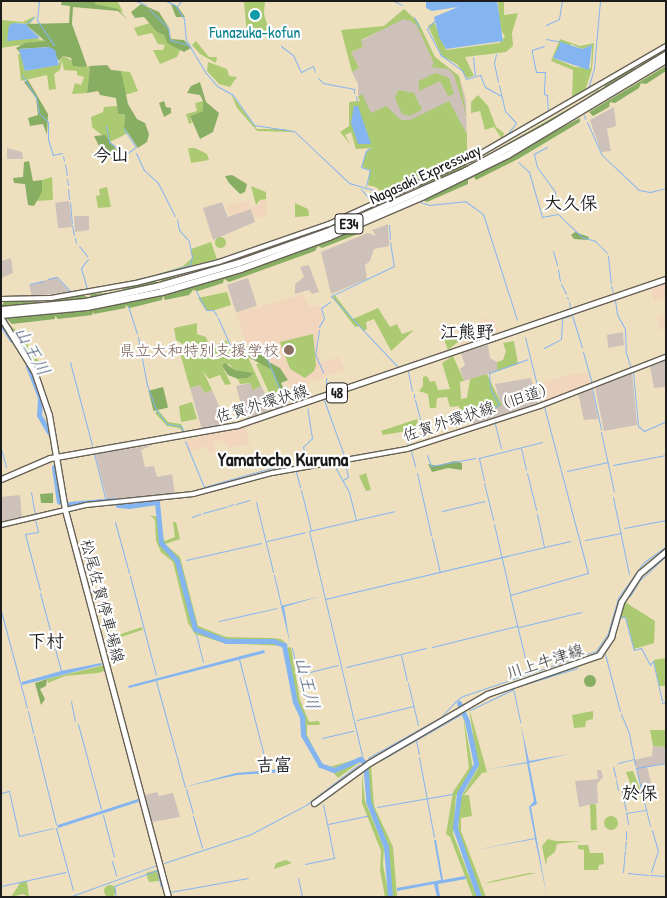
<!DOCTYPE html>
<html>
<head>
<meta charset="utf-8">
<style>
	body { margin:0 }
	#map { position:relative; width:667px; height:898px; overflow:hidden; background:#eee0bf; font-family:"Patrick Hand","Klee One",sans-serif }
	div>[style] { position:absolute }
	[style*='--x'] { left:calc(var(--x)*1px); top:calc(var(--y)*1px); width:calc(var(--w)*1px); rotate:calc(var(--a)*1deg) }
	.built>* { inset:0; background:#f1d5bd }
	.industrial>* { inset:0; background:#cec1ba; transform-origin:0 0 }
	.green>* { inset:0; background:#abca72; transform-origin:0 0 }
	.round { border-radius:50% }
	.forest>* { inset:0; background:#88ae64; transform-origin:0 0 }
	.water>* { inset:0; background:#85b5f1; transform-origin:0 0 }
	.stream>* { height:1px; margin:-0.5px; padding:0 0.5px; transform-origin:0.5px; border-radius:0.5px; background:#85b5f1 }
	.river>* { height:5px; margin:-2.5px; padding:0 2.5px; transform-origin:2.5px; border-radius:2.5px; background:#85b5f1 }
	.roads { filter:drop-shadow(1px 0 #666155) drop-shadow(-1px 0 #666155) drop-shadow(0 1px #666155) drop-shadow(0 -1px #666155) }
	.minor>* { height:4px; margin:-2px; padding:0 2px; transform-origin:2px; border-radius:2px; background:#fff }
	.major>* { height:5px; margin:-2.5px; padding:0 2.5px; transform-origin:2.5px; border-radius:2.5px; background:#fff }
	.highway>* { height:6px; margin:-3px; padding:0 3px; transform-origin:3px; border-radius:3px; background:#fff }
	.dots>* { width:14px; height:14px; translate:-50% -50%; box-sizing:border-box; border:2px solid #fff; border-radius:50% }
	span { translate:-50% -50%; white-space:nowrap; text-align:center; line-height:1.15; -webkit-text-stroke:4.5px #fff; paint-order:stroke }
	.shield-label span { padding:1px 4px; background:#fff; border:1px solid; border-radius:4px; -webkit-text-stroke-width:0 }
	.shield-label { font-size:15px; color:#1c1c1c; font-weight:700 }
	.culture-label { font-size:16px; color:#0d838f }
	.street-label { font-size:16px; color:#1c1c1c }
	.education-label { font-size:16px; color:#785e54 }
	.right { translate:-100% -50%; text-align:right }
	.neighbourhood-label { font-size:18px; color:#1c1c1c; font-weight:700 }
	.water-label { font-size:18px; color:#465971; font-style:italic }
	.quarter-label { font-size:19px; color:#1c1c1c; font-weight:700 }
	.frame { position:absolute; inset:0; border:2px solid #1c1c1c; pointer-events:none }
</style>
</head>
<body>
<div id="map">
	<div class="built">
		<i style="clip-path:polygon(266px 199px,267px 215px,255px 219px,251px 209px,230px 216px,226px 206px,249px 201px,251px 207px,260px 204px,259px 200px)"></i>
		<i style="clip-path:polygon(666px 282px,666px 298px,654px 301px,651px 287px)"></i>
		<i style="clip-path:polygon(303px 294px,310px 307px,319px 305px,323px 318px,317px 340px,321px 363px,339px 357px,345px 370px,308px 383px,311px 397px,301px 400px,297px 387px,291px 388px,280px 368px,269px 362px,259px 347px,247px 347px,236px 313px)"></i>
		<i style="clip-path:polygon(666px 315px,666px 329px,660px 330px,657px 316px)"></i>
		<i style="clip-path:polygon(485px 318px,495px 321px,499px 332px,458px 347px)"></i>
		<i style="clip-path:polygon(579px 373px,588px 373px,591px 384px,544px 402px,538px 383px)"></i>
		<i style="clip-path:polygon(245px 426px,250px 444px,230px 448px,222px 440px,213px 443px,216px 452px,209px 454px,207px 446px,189px 452px,186px 440px)"></i>
	</div>
	<div class="industrial">
		<i style="clip-path:polygon(404px 9px,418px 22px,435px 57px,459px 76px,466px 100px,467px 157px,401px 154px,358px 97px,358px 84px,352px 72px,359px 68px,351px 52px,363px 47px,360px 41px,378px 32px,377px 28px,384px 26px)"></i>
		<i style="clip-path:polygon(614px 107px,616px 126px,607px 129px,611px 151px,601px 152px,590px 120px)"></i>
		<i style="clip-path:polygon(7px 148px,22px 152px,23px 159px,7px 159px)"></i>
		<i style="left:69px;top:201px;width:26px;height:14px;rotate:83deg"></i>
		<i style="clip-path:polygon(222px 202px,228px 217px,251px 209px,255px 222px,213px 240px,203px 208px)"></i>
		<i style="clip-path:polygon(74px 216px,89px 216px,89px 230px,75px 232px)"></i>
		<i style="clip-path:polygon(388px 224px,389px 246px,374px 249px,370px 261px,365px 265px,367px 279px,331px 294px,321px 252px,368px 233px,376px 236px,372px 230px)"></i>
		<i style="clip-path:polygon(11px 258px,13px 273px,1px 278px,1px 261px)"></i>
		<i style="clip-path:polygon(309px 265px,319px 292px,312px 294px,309px 290px,295px 294px,295px 284px,304px 277px,300px 267px)"></i>
		<i style="clip-path:polygon(56px 277px,70px 292px,32px 296px,29px 285px)"></i>
		<i style="left:248px;top:278px;width:29px;height:22px;rotate:72deg"></i>
		<i style="clip-path:polygon(623px 332px,624px 345px,608px 348px,607px 335px)"></i>
		<i style="clip-path:polygon(488px 345px,490px 358px,497px 362px,497px 371px,464px 381px,460px 369px,465px 365px,461px 353px)"></i>
		<i style="clip-path:polygon(666px 359px,666px 387px,654px 388px,650px 366px)"></i>
		<i style="clip-path:polygon(632px 372px,637px 425px,604px 431px,595px 387px)"></i>
		<i style="clip-path:polygon(531px 378px,538px 404px,474px 426px,471px 415px,487px 413px,501px 405px,495px 384px)"></i>
		<i style="clip-path:polygon(250px 383px,253px 389px,261px 386px,270px 403px,281px 403px,282px 407px,245px 419px,236px 386px)"></i>
		<i style="clip-path:polygon(200px 385px,205px 393px,212px 390px,227px 424px,202px 430px,190px 388px)"></i>
		<i style="clip-path:polygon(592px 388px,598px 419px,584px 420px,578px 393px)"></i>
		<i style="clip-path:polygon(153px 445px,141px 450px,145px 467px,154px 466px,157px 477px,172px 474px,175px 495px,107px 499px,95px 454px)"></i>
		<i style="clip-path:polygon(20px 495px,22px 519px,1px 523px,1px 497px)"></i>
		<i style="clip-path:polygon(653px 746px,666px 747px,666px 763px,647px 767px,655px 797px,645px 800px,634px 760px,652px 756px)"></i>
		<i style="clip-path:polygon(597px 770px,601px 770px,603px 777px,597px 784px,598px 803px,579px 807px,575px 781px,598px 779px)"></i>
		<i style="clip-path:polygon(157px 792px,159px 796px,173px 793px,180px 817px,152px 822px,145px 795px)"></i>
	</div>
	<div class="green">
		<i style="clip-path:polygon(95px 1px,118px 2px,123px 12px,95px 4px)"></i>
		<i style="clip-path:polygon(244px 1px,265px 1px,264px 14px,270px 34px,247px 36px)"></i>
		<i style="clip-path:polygon(498px 1px,504px 1px,504px 15px,518px 13px,512px 33px,513px 46px,506px 52px,465px 57px,474px 76px,467px 78px,457px 64px,442px 56px,428px 26px,434px 22px,446px 50px,499px 43px,505px 37px,499px 26px)"></i>
		<i style="clip-path:polygon(404px 9px,418px 22px,435px 57px,459px 76px,467px 117px,454px 75px,448px 69px,431px 67px,434px 63px,417px 26px,411px 21px,404px 19px,361px 40px,363px 47px,351px 52px,359px 68px,352px 72px,341px 30px,384px 26px)"></i>
		<i style="clip-path:polygon(35px 16px,30px 24px,14px 23px,38px 39px,46px 41px,1px 48px,1px 20px,23px 22px)"></i>
		<i style="clip-path:polygon(150px 23px,157px 32px,164px 34px,167px 43px,181px 48px,177px 57px,160px 64px,153px 50px,163px 50px,165px 45px,158px 44px,152px 33px,138px 36px,134px 28px)"></i>
		<i style="clip-path:polygon(evenodd,560px 39px,580px 46px,594px 43px,592px 69px,585px 91px,572px 99px,573px 70px,551px 61px,560px 39px,571px 44px,582px 49px,592px 45px,591px 68px,575px 67px,553px 58px,571px 44px)"></i>
		<i style="clip-path:polygon(196px 41px,209px 57px,217px 57px,216px 63px,200px 54px,192px 45px)"></i>
		<i style="clip-path:polygon(18px 54px,21px 54px,25px 71px,58px 65px,63px 56px,84px 67px,90px 66px,87px 93px,72px 94px,75px 83px,81px 85px,84px 77px,77px 75px,77px 71px,64px 70px,62px 61px,60px 70px,54px 74px,56px 89px,49px 90px,47px 75px,21px 81px)"></i>
		<i style="clip-path:polygon(208px 62px,227px 69px,229px 76px,237px 77px,230px 87px,219px 84px,207px 71px)"></i>
		<i style="clip-path:polygon(121px 71px,130px 72px,138px 91px,125px 95px)"></i>
		<i style="clip-path:polygon(435px 73px,449px 78px,454px 94px,448px 96px,440px 81px,419px 91px,419px 81px)"></i>
		<i style="clip-path:polygon(398px 90px,414px 93px,422px 110px,409px 116px,402px 114px,395px 98px)"></i>
		<i style="clip-path:polygon(231px 94px,257px 129px,285px 129px,294px 132px,257px 131px,237px 108px)"></i>
		<i style="clip-path:polygon(362px 94px,371px 113px,386px 106px,401px 120px,410px 120px,449px 101px,467px 134px,467px 157px,417px 182px,382px 193px,376px 187px,368px 185px,370px 170px,362px 167px,366px 152px,372px 148px,356px 149px,351px 132px,345px 135px,351px 145px,340px 132px,349px 126px,349px 102px,360px 101px,358px 97px)"></i>
		<i style="clip-path:polygon(478px 95px,488px 106px,496px 127px,504px 133px,502px 139px,494px 127px,485px 130px,480px 111px,471px 113px,471px 102px)"></i>
		<i style="clip-path:polygon(203px 101px,204px 111px,190px 116px,192px 123px,189px 124px,186px 114px,197px 111px,195px 103px)"></i>
		<i style="clip-path:polygon(117px 106px,118px 114px,125px 114px,124px 127px,128px 133px,110px 142px,92px 127px,91px 117px,103px 112px,104px 107px)"></i>
		<i style="clip-path:polygon(188px 148px,195px 148px,207px 154px,209px 160px,191px 163px)"></i>
		<i style="clip-path:polygon(52px 177px,53px 200px,35px 201px,42px 192px,42px 180px)"></i>
		<i style="clip-path:polygon(251px 186px,266px 192px,266px 199px,260px 200px,256px 205px)"></i>
		<i style="clip-path:polygon(107px 187px,111px 207px,98px 208px,96px 196px,100px 195px,99px 189px)"></i>
		<i style="clip-path:polygon(295px 203px,308px 209px,309px 216px,295px 217px)"></i>
		<i class="round" style="left:214.5px;top:236.5px;width:11px;height:11px"></i>
		<i style="clip-path:polygon(211px 242px,217px 259px,149px 277px,183px 266px,192px 258px,191px 249px)"></i>
		<i style="clip-path:polygon(227px 292px,231px 305px,215px 310px,206px 310px,198px 298px)"></i>
		<i style="clip-path:polygon(334px 294px,353px 319px,378px 308px,390px 327px,397px 324px,402px 334px,414px 330px,391px 351px,374px 319px,366px 322px,367px 329px,364px 331px,359px 326px,355px 327px,333px 298px)"></i>
		<i style="clip-path:polygon(197px 323px,197px 334px,206px 337px,210px 348px,226px 340px,232px 350px,244px 348px,261px 386px,253px 390px,250px 383px,240px 384px,238px 379px,248px 378px,254px 373px,235px 370px,229px 364px,222px 366px,231px 384px,225px 385px,220px 375px,209px 379px,203px 371px,212px 390px,205px 393px,200px 385px,190px 388px,180px 353px,187px 347px,176px 340px,174px 328px)"></i>
		<i style="clip-path:polygon(11px 326px,22px 335px,40px 363px,36px 365px)"></i>
		<i style="clip-path:polygon(451px 330px,456px 340px,465px 336px,448px 350px,442px 334px)"></i>
		<i style="clip-path:polygon(313px 334px,316px 365px,314px 371px,305px 378px,290px 369px,280px 342px)"></i>
		<i style="clip-path:polygon(514px 341px,518px 364px,497px 371px,497px 362px,503px 360px,506px 351px,503px 343px)"></i>
		<i style="clip-path:polygon(453px 356px,464px 381px,460px 382px,461px 399px,467px 398px,470px 379px,487px 374px,502px 405px,499px 407px,488px 413px,468px 415px,467px 411px,459px 412px,459px 406px,450px 407px,447px 397px,437px 398px,436px 408px,430px 408px,428px 394px,419px 391px,423px 386px,423px 377px,427px 376px,430px 382px,435px 381px,438px 390px,450px 389px,442px 363px)"></i>
		<i style="clip-path:polygon(260px 363px,272px 370px,284px 400px,270px 395px,256px 364px)"></i>
		<i style="clip-path:polygon(192px 402px,197px 419px,181px 422px,179px 406px)"></i>
		<i style="clip-path:polygon(158px 410px,168px 422px,181px 424px,185px 433px,179px 428px,167px 426px,155px 413px)"></i>
		<i style="clip-path:polygon(417px 419px,419px 429px,383px 435px,381px 431px)"></i>
		<i style="clip-path:polygon(366px 473px,371px 490px,366px 491px,359px 476px)"></i>
		<i style="clip-path:polygon(150px 515px,158px 517px,160px 543px,176px 561px,196px 631px,225px 641px,274px 642px,282px 646px,224px 643px,195px 634px,188px 623px,173px 562px,161px 552px,156px 541px,155px 520px)"></i>
		<i style="clip-path:polygon(173px 522px,176px 522px,180px 539px,165px 544px,180px 557px,198px 626px,226px 637px,271px 638px,281px 639px,287px 644px,272px 640px,226px 640px,195px 627px,178px 561px,162px 543px,161px 537px,165px 541px,175px 537px)"></i>
		<i style="clip-path:polygon(625px 602px,655px 621px,654px 643px,634px 649px,626px 617px,620px 617px)"></i>
		<i style="left:142px;top:627px;width:3px;height:28px;rotate:72deg"></i>
		<i style="clip-path:polygon(291px 647px,300px 700px,309px 722px,319px 721px,320px 725px,307px 725px,307px 735px,321px 763px,329px 767px,361px 758px,337px 767px,328px 769px,320px 764px,304px 735px,305px 720px,296px 701px,285px 652px,285px 648px)"></i>
		<i style="clip-path:polygon(666px 658px,666px 686px,659px 686px,654px 660px)"></i>
		<i style="clip-path:polygon(105px 665px,107px 670px,98px 673px,65px 676px,48px 683px,47px 679px)"></i>
		<i style="clip-path:polygon(469px 708px,487px 772px,482px 773px,464px 795px,469px 795px,472px 816px,461px 818px,461px 831px,486px 897px,482px 897px,458px 833px,460px 799px,478px 768px)"></i>
		<i style="clip-path:polygon(593px 711px,593px 719px,586px 721px,585px 727px,574px 728px,572px 715px)"></i>
		<i style="clip-path:polygon(463px 714px,473px 769px,456px 796px,453px 834px,477px 897px,473px 897px,450px 837px,446px 834px,453px 792px,469px 768px)"></i>
		<i style="clip-path:polygon(650px 730px,666px 730px,666px 747px,653px 746px)"></i>
		<i style="clip-path:polygon(361px 761px,338px 778px,332px 771px,360px 760px)"></i>
		<i style="clip-path:polygon(371px 766px,374px 806px,393px 847px,397px 897px,392px 897px,388px 846px,370px 804px,368px 768px)"></i>
		<i style="clip-path:polygon(633px 771px,641px 791px,623px 793px,622px 790px,632px 788px,626px 772px)"></i>
		<i style="clip-path:polygon(362px 773px,365px 801px,384px 848px,383px 864px,389px 897px,385px 897px,380px 870px,381px 851px,362px 803px)"></i>
		<i style="left:596px;top:804px;width:26px;height:6px;rotate:88deg"></i>
		<i class="round" style="left:604px;top:816px;width:14px;height:14px"></i>
		<i style="clip-path:polygon(548px 839px,556px 841px,581px 841px,557px 844px,555px 852px,547px 858px,546px 866px,542px 846px)"></i>
		<i style="clip-path:polygon(578px 845px,588px 845px,590px 853px,603px 853px,604px 864px,599px 865px,598px 870px,584px 870px,584px 850px,578px 849px)"></i>
		<i style="clip-path:polygon(286px 860px,292px 863px,274px 869px,276px 863px)"></i>
		<i style="clip-path:polygon(160px 869px,159px 881px,149px 882px,146px 873px)"></i>
		<i style="clip-path:polygon(529px 873px,536px 873px,484px 884px,492px 881px)"></i>
		<i style="clip-path:polygon(27px 881px,29px 897px,23px 894px,11px 897px,20px 883px)"></i>
		<i class="round" style="left:104px;top:885px;width:12px;height:12px"></i>
	</div>
	<div class="forest">
		<i style="clip-path:polygon(62px 1px,95px 1px,95px 4px,118px 9px,127px 19px,118px 11px,73px 7px,72px 24px,87px 66px,85px 67px,73px 66px,71px 58px,63px 56px,59px 61px,49px 47px,19px 49px,21px 54px,16px 48px,25px 43px,45px 41px,25px 24px,69px 23px,70px 6px,61px 5px)"></i>
		<i style="clip-path:polygon(141px 4px,159px 12px,169px 28px,171px 39px,184px 40px,191px 48px,184px 52px,167px 43px,164px 35px,157px 32px,144px 17px,135px 18px,131px 12px)"></i>
		<i style="clip-path:polygon(171px 4px,178px 7px,185px 17px,176px 17px)"></i>
		<i style="clip-path:polygon(662px 51px,665px 54px,587px 101px,588px 97px,598px 90px,603px 90px,605px 85px,633px 68px,638px 69px,641px 64px)"></i>
		<i style="clip-path:polygon(107px 65px,111px 70px,121px 71px,128px 104px,137px 119px,145px 123px,149px 134px,147px 142px,138px 148px,124px 127px,125px 114px,118px 114px,116px 98px,100px 95px,98px 91px,87px 93px,90px 66px)"></i>
		<i style="clip-path:polygon(666px 66px,666px 71px,646px 84px,641px 83px,639px 88px,615px 103px,610px 102px,609px 107px,593px 116px,589px 112px)"></i>
		<i style="clip-path:polygon(28px 80px,48px 114px,47px 135px,43px 124px,30px 126px,28px 118px,38px 115px,36px 98px,24px 82px)"></i>
		<i style="clip-path:polygon(200px 82px,206px 102px,219px 113px,213px 132px,200px 139px,190px 116px,203px 111px,203px 101px,200px 95px,187px 93px,191px 86px)"></i>
		<i style="clip-path:polygon(164px 101px,166px 107px,171px 108px,171px 113px,164px 117px,159px 103px)"></i>
		<i style="clip-path:polygon(575px 105px,577px 107px,473px 165px,417px 192px,418px 187px,464px 164px,468px 166px)"></i>
		<i style="clip-path:polygon(580px 118px,580px 122px,518px 159px,476px 180px,474px 177px,468px 180px,468px 184px,427px 202px,423px 200px)"></i>
		<i style="clip-path:polygon(105px 135px,122px 157px,114px 163px,106px 150px,101px 150px,94px 136px)"></i>
		<i style="clip-path:polygon(29px 161px,33px 181px,42px 180px,42px 192px,34px 206px,28px 205px,25px 184px,14px 183px,13px 178px,23px 177px,24px 162px)"></i>
		<i style="clip-path:polygon(232px 175px,247px 184px,245px 192px,240px 194px,229px 183px,225px 176px)"></i>
		<i style="clip-path:polygon(338px 222px,344px 224px,231px 265px,175px 281px,90px 299px,48px 304px,1px 307px,4px 302px,54px 302px,56px 299px,83px 295px,89px 298px,91px 294px,120px 292px,126px 287px,155px 281px,159px 283px,162px 279px,188px 275px,216px 264px,221px 266px)"></i>
		<i style="clip-path:polygon(359px 229px,360px 233px,322px 248px,318px 246px,315px 251px,229px 282px,224px 279px,223px 283px,198px 291px,193px 290px,189px 295px,165px 300px,163px 296px,162px 300px,130px 308px,125px 305px,126px 308px,94px 314px,93px 312px,92px 315px,58px 319px,55px 316px,55px 319px,12px 324px,6px 318px,95px 309px,193px 287px)"></i>
		<i style="clip-path:polygon(575px 232px,589px 237px,588px 240px,574px 239px,571px 235px)"></i>
		<i style="clip-path:polygon(247px 347px,259px 347px,269px 362px,280px 368px,288px 380px,281px 383px,290px 402px,284px 400px,272px 370px,248px 357px)"></i>
		<i style="clip-path:polygon(225px 363px,235px 370px,254px 373px,248px 378px,238px 379px,228px 375px,222px 366px)"></i>
		<i style="left:163px;top:387px;width:21px;height:15px;rotate:76deg"></i>
		<i style="clip-path:polygon(454px 461px,462px 463px,462px 470px,448px 468px,432px 472px,428px 464px,437px 466px)"></i>
		<i style="clip-path:polygon(53px 493px,53px 503px,41px 503px,40px 494px)"></i>
		<i class="round" style="left:584px;top:675px;width:12px;height:12px"></i>
		<i style="clip-path:polygon(47px 679px,46px 686px,40px 689px,45px 699px,41px 705px,35px 683px)"></i>
	</div>
	<div class="water">
		<i style="clip-path:polygon(426px 1px,497px 1px,503px 41px,446px 49px,439px 37px,434px 17px,458px 7px,432px 11px,426px 8px)"></i>
		<i style="clip-path:polygon(14px 23px,25px 24px,40px 38px,7px 41px,9px 25px)"></i>
		<i style="clip-path:polygon(561px 42px,582px 49px,592px 45px,589px 70px,553px 58px)"></i>
		<i style="clip-path:polygon(49px 47px,55px 50px,59px 65px,25px 71px,19px 49px)"></i>
		<i style="clip-path:polygon(354px 106px,358px 106px,371px 144px,358px 144px,351px 123px)"></i>
		<i style="clip-path:polygon(321px 596px,284px 607px,290px 644px,281px 606px)"></i>
		<i style="clip-path:polygon(264px 650px,265px 653px,129px 688px,128px 686px)"></i>
		<i style="clip-path:polygon(101px 663px,102px 665px,22px 685px,22px 682px,61px 671px)"></i>
		<i style="clip-path:polygon(521px 725px,529px 761px,569px 754px,529px 763px,537px 804px,531px 807px,547px 897px,535px 839px,470px 851px,535px 838px,529px 807px,534px 801px,527px 763px,485px 770px,527px 762px)"></i>
		<i style="clip-path:polygon(292px 768px,285px 772px,237px 775px,184px 787px,236px 773px)"></i>
		<i style="left:138px;top:799px;width:3px;height:85px;rotate:72deg"></i>
		<i style="clip-path:polygon(434px 840px,436px 840px,443px 880px,465px 876px,466px 879px,438px 884px,440px 897px,437px 897px,434px 884px,397px 891px,397px 888px,441px 880px)"></i>
	</div>
	<div class="stream">
		<i style="--x:39;--y:1;--w:19;--a:96"></i>
		<i style="--x:37;--y:20;--w:30;--a:56"></i>
		<i style="--x:136;--y:1;--w:11;--a:22"></i>
		<i style="--x:166;--y:1;--w:10;--a:24"></i>
		<i style="--x:175;--y:5;--w:17;--a:57"></i>
		<i style="--x:184;--y:19;--w:21;--a:85"></i>
		<i style="--x:186;--y:40;--w:39;--a:59"></i>
		<i style="--x:206;--y:73;--w:17;--a:50"></i>
		<i style="--x:217;--y:86;--w:18;--a:29"></i>
		<i style="--x:233;--y:95;--w:37;--a:55"></i>
		<i style="--x:254;--y:125;--w:40;--a:8.5"></i>
		<i style="--x:294;--y:131;--w:76;--a:43.4"></i>
		<i style="--x:349;--y:183;--w:26;--a:16"></i>
		<i style="--x:374;--y:190;--w:9;--a:54"></i>
		<i style="--x:379;--y:197;--w:7;--a:-8"></i>
		<i style="--x:346;--y:1;--w:15;--a:0"></i>
		<i style="--x:367;--y:1;--w:5;--a:0"></i>
		<i style="--x:394;--y:1;--w:9;--a:27"></i>
		<i style="--x:177;--y:6;--w:6;--a:-51"></i>
		<i style="--x:149;--y:9;--w:27;--a:45"></i>
		<i style="--x:168;--y:28;--w:12;--a:81"></i>
		<i style="--x:170;--y:40;--w:20;--a:15"></i>
		<i style="--x:414;--y:17;--w:11;--a:63"></i>
		<i style="--x:435;--y:20;--w:12;--a:132"></i>
		<i style="--x:427;--y:29;--w:30;--a:62"></i>
		<i style="--x:441;--y:55;--w:26;--a:36"></i>
		<i style="--x:462;--y:70;--w:10;--a:66"></i>
		<i style="--x:466;--y:79;--w:15;--a:-16"></i>
		<i style="--x:480;--y:75;--w:13;--a:67"></i>
		<i style="--x:485;--y:87;--w:18;--a:29"></i>
		<i style="--x:26;--y:24;--w:11;--a:-41"></i>
		<i style="--x:546;--y:25;--w:14;--a:-25"></i>
		<i style="--x:559;--y:19;--w:18;--a:-81"></i>
		<i style="--x:546;--y:39;--w:15;--a:11"></i>
		<i style="--x:281;--y:46;--w:15;--a:37"></i>
		<i style="--x:293;--y:55;--w:19;--a:65"></i>
		<i style="--x:301;--y:72;--w:13;--a:-27"></i>
		<i style="--x:313;--y:66;--w:6;--a:72"></i>
		<i style="--x:544;--y:46;--w:13;--a:162"></i>
		<i style="--x:532;--y:50;--w:3;--a:90"></i>
		<i style="--x:532;--y:53;--w:19;--a:78"></i>
		<i style="--x:536;--y:72;--w:9;--a:0"></i>
		<i style="--x:545;--y:72;--w:22;--a:93"></i>
		<i style="--x:544;--y:94;--w:3;--a:18"></i>
		<i style="--x:547;--y:95;--w:17;--a:87"></i>
		<i style="--x:496;--y:54;--w:9;--a:103"></i>
		<i style="--x:494;--y:63;--w:19;--a:78"></i>
		<i style="--x:473;--y:57;--w:19;--a:84"></i>
		<i style="--x:22;--y:75;--w:26;--a:58"></i>
		<i style="--x:36;--y:97;--w:16;--a:79"></i>
		<i style="--x:39;--y:113;--w:13;--a:45"></i>
		<i style="--x:48;--y:122;--w:17;--a:90"></i>
		<i style="--x:48;--y:139;--w:17;--a:73"></i>
		<i style="--x:53;--y:155;--w:9;--a:-13"></i>
		<i style="--x:318;--y:78;--w:7;--a:45"></i>
		<i style="--x:323;--y:83;--w:32;--a:11"></i>
		<i style="--x:354;--y:89;--w:4;--a:90"></i>
		<i style="--x:499;--y:85;--w:27;--a:77"></i>
		<i style="--x:505;--y:111;--w:16;--a:47"></i>
		<i style="--x:516;--y:123;--w:18;--a:128"></i>
		<i style="--x:588;--y:89;--w:22;--a:-74"></i>
		<i style="--x:594;--y:68;--w:67;--a:-84.9"></i>
		<i style="--x:356;--y:96;--w:5;--a:79"></i>
		<i style="--x:584;--y:115;--w:4;--a:76"></i>
		<i style="--x:587;--y:122;--w:36;--a:66"></i>
		<i style="--x:602;--y:155;--w:51;--a:43.4"></i>
		<i style="--x:639;--y:190;--w:11;--a:10"></i>
		<i style="--x:650;--y:192;--w:16;--a:-14"></i>
		<i style="--x:106;--y:126;--w:16;--a:79"></i>
		<i style="--x:109;--y:142;--w:21;--a:35"></i>
		<i style="--x:126;--y:154;--w:12;--a:-35"></i>
		<i style="--x:136;--y:147;--w:22;--a:-124"></i>
		<i style="--x:547;--y:147;--w:15;--a:152"></i>
		<i style="--x:534;--y:154;--w:13;--a:77"></i>
		<i style="--x:537;--y:167;--w:31;--a:54"></i>
		<i style="--x:555;--y:192;--w:18;--a:87"></i>
		<i style="--x:136;--y:153;--w:19;--a:65"></i>
		<i style="--x:144;--y:170;--w:19;--a:43"></i>
		<i style="--x:158;--y:183;--w:37;--a:63"></i>
		<i style="--x:63;--y:156;--w:5;--a:79"></i>
		<i style="--x:518;--y:162;--w:15;--a:42"></i>
		<i style="--x:529;--y:172;--w:47;--a:73.9"></i>
		<i style="--x:542;--y:217;--w:16;--a:-11"></i>
		<i style="--x:558;--y:214;--w:33;--a:44"></i>
		<i style="--x:582;--y:237;--w:14;--a:17"></i>
		<i style="--x:595;--y:241;--w:17;--a:45"></i>
		<i style="--x:65;--y:164;--w:11;--a:80"></i>
		<i style="--x:67;--y:179;--w:6;--a:81"></i>
		<i style="--x:366;--y:186;--w:16;--a:-76"></i>
		<i style="--x:370;--y:170;--w:9;--a:-162"></i>
		<i style="--x:361;--y:167;--w:17;--a:-73"></i>
		<i style="--x:366;--y:151;--w:5;--a:-37"></i>
		<i style="--x:68;--y:189;--w:10;--a:84"></i>
		<i style="--x:361;--y:189;--w:17;--a:50"></i>
		<i style="--x:70;--y:202;--w:21;--a:85"></i>
		<i style="--x:420;--y:202;--w:9;--a:18"></i>
		<i style="--x:429;--y:205;--w:36;--a:-6"></i>
		<i style="--x:465;--y:201;--w:22;--a:36"></i>
		<i style="--x:483;--y:214;--w:111;--a:72.2"></i>
		<i style="--x:72;--y:225;--w:10;--a:79"></i>
		<i style="--x:389;--y:225;--w:14;--a:86"></i>
		<i style="--x:75;--y:238;--w:5;--a:79"></i>
		<i style="--x:390;--y:242;--w:24;--a:81"></i>
		<i style="--x:394;--y:266;--w:70;--a:154.5"></i>
		<i style="--x:331;--y:296;--w:98;--a:46.7"></i>
		<i style="--x:79;--y:246;--w:13;--a:51"></i>
		<i style="--x:553;--y:251;--w:15;--a:74"></i>
		<i style="--x:608;--y:256;--w:27;--a:84"></i>
		<i style="--x:88;--y:259;--w:11;--a:128"></i>
		<i style="--x:81;--y:268;--w:22;--a:74"></i>
		<i style="--x:87;--y:289;--w:30;--a:-9"></i>
		<i style="--x:558;--y:269;--w:12;--a:81"></i>
		<i style="--x:158;--y:274;--w:33;--a:-16"></i>
		<i style="--x:190;--y:265;--w:8;--a:-76"></i>
		<i style="--x:192;--y:257;--w:16;--a:-101"></i>
		<i style="--x:189;--y:241;--w:15;--a:-132"></i>
		<i style="--x:179;--y:230;--w:11;--a:-100"></i>
		<i style="--x:48;--y:279;--w:9;--a:-13"></i>
		<i style="--x:57;--y:277;--w:21;--a:47"></i>
		<i style="--x:71;--y:292;--w:12;--a:-14"></i>
		<i style="--x:122;--y:283;--w:34;--a:-14"></i>
		<i style="--x:30;--y:284;--w:14;--a:-12"></i>
		<i style="--x:561;--y:284;--w:11;--a:63"></i>
		<i style="--x:611;--y:286;--w:6;--a:72"></i>
		<i style="--x:196;--y:291;--w:21;--a:62"></i>
		<i style="--x:206;--y:310;--w:7;--a:0"></i>
		<i style="--x:213;--y:310;--w:7;--a:56"></i>
		<i style="--x:567;--y:297;--w:2;--a:63"></i>
		<i style="--x:615;--y:300;--w:14;--a:82"></i>
		<i style="--x:617;--y:314;--w:17;--a:62"></i>
		<i style="--x:625;--y:329;--w:24;--a:88"></i>
		<i style="--x:626;--y:353;--w:16;--a:72"></i>
		<i style="--x:569;--y:302;--w:5;--a:79"></i>
		<i style="--x:128;--y:306;--w:29;--a:72"></i>
		<i style="--x:572;--y:315;--w:34;--a:73"></i>
		<i style="--x:218;--y:318;--w:35;--a:66"></i>
		<i style="--x:232;--y:350;--w:12;--a:-14"></i>
		<i style="--x:319;--y:327;--w:10;--a:-61"></i>
		<i style="--x:324;--y:318;--w:10;--a:-107"></i>
		<i style="--x:321;--y:308;--w:11;--a:-34"></i>
		<i style="--x:319;--y:330;--w:24;--a:99"></i>
		<i style="--x:315;--y:354;--w:20;--a:66"></i>
		<i style="--x:138;--y:337;--w:49;--a:79.4"></i>
		<i style="--x:147;--y:385;--w:27;--a:70"></i>
		<i style="--x:156;--y:410;--w:18;--a:52"></i>
		<i style="--x:167;--y:424;--w:14;--a:8"></i>
		<i style="--x:181;--y:426;--w:7;--a:63"></i>
		<i style="--x:525;--y:337;--w:66;--a:76"></i>
		<i style="--x:247;--y:347;--w:12;--a:0"></i>
		<i style="--x:259;--y:347;--w:9;--a:49"></i>
		<i style="--x:265;--y:354;--w:49;--a:67.1"></i>
		<i style="--x:544;--y:348;--w:19;--a:-28"></i>
		<i style="--x:561;--y:339;--w:21;--a:-87"></i>
		<i style="--x:562;--y:318;--w:8;--a:-14"></i>
		<i style="--x:583;--y:352;--w:32;--a:74"></i>
		<i style="--x:70;--y:362;--w:86;--a:75.2"></i>
		<i style="--x:408;--y:371;--w:20;--a:79"></i>
		<i style="--x:633;--y:372;--w:54;--a:84.7"></i>
		<i style="--x:638;--y:426;--w:8;--a:40"></i>
		<i style="--x:644;--y:431;--w:24;--a:-24"></i>
		<i style="--x:326;--y:378;--w:14;--a:90"></i>
		<i style="--x:592;--y:388;--w:42;--a:77.6"></i>
		<i style="--x:414;--y:394;--w:4;--a:90"></i>
		<i style="--x:324;--y:400;--w:62;--a:70.1"></i>
		<i style="--x:415;--y:400;--w:20;--a:75"></i>
		<i style="--x:492;--y:413;--w:4;--a:-104"></i>
		<i style="--x:491;--y:409;--w:9;--a:-27"></i>
		<i style="--x:499;--y:405;--w:20;--a:-117"></i>
		<i style="--x:490;--y:387;--w:14;--a:-94"></i>
		<i style="--x:489;--y:373;--w:41;--a:-19.7"></i>
		<i style="--x:421;--y:422;--w:11;--a:75"></i>
		<i style="--x:495;--y:424;--w:25;--a:76"></i>
		<i style="--x:601;--y:432;--w:61;--a:77.8"></i>
		<i style="--x:185;--y:441;--w:50;--a:67.6"></i>
		<i style="--x:204;--y:487;--w:87;--a:-15.9"></i>
		<i style="--x:288;--y:463;--w:6;--a:45"></i>
		<i style="--x:292;--y:467;--w:31;--a:-17"></i>
		<i style="--x:322;--y:458;--w:9;--a:21"></i>
		<i style="--x:408;--y:446;--w:10;--a:-101"></i>
		<i style="--x:406;--y:436;--w:15;--a:-8"></i>
		<i style="--x:521;--y:448;--w:22;--a:77"></i>
		<i style="--x:1;--y:449;--w:19;--a:74"></i>
		<i style="--x:411;--y:451;--w:16;--a:75"></i>
		<i style="--x:94;--y:454;--w:49;--a:75.7"></i>
		<i style="--x:427;--y:455;--w:12;--a:70"></i>
		<i style="--x:431;--y:466;--w:45;--a:-10.3"></i>
		<i style="--x:307;--y:462;--w:16;--a:-105"></i>
		<i style="--x:303;--y:447;--w:13;--a:-45"></i>
		<i style="--x:312;--y:438;--w:30;--a:-99"></i>
		<i style="--x:334;--y:465;--w:31;--a:61"></i>
		<i style="--x:349;--y:492;--w:29;--a:76"></i>
		<i style="--x:356;--y:520;--w:48;--a:166.8"></i>
		<i style="--x:309;--y:531;--w:234;--a:76.7"></i>
		<i style="--x:613;--y:465;--w:54;--a:-10.7"></i>
		<i style="--x:567;--y:471;--w:42;--a:-12.4"></i>
		<i style="--x:296;--y:472;--w:16;--a:75"></i>
		<i style="--x:417;--y:473;--w:64;--a:77.3"></i>
		<i style="--x:527;--y:473;--w:38;--a:76"></i>
		<i style="--x:343;--y:480;--w:6;--a:-31"></i>
		<i style="--x:348;--y:477;--w:14;--a:-102"></i>
		<i style="--x:484;--y:480;--w:23;--a:-103"></i>
		<i style="--x:479;--y:458;--w:65;--a:-14.3"></i>
		<i style="--x:484;--y:483;--w:38;--a:76"></i>
		<i style="--x:301;--y:490;--w:41;--a:76"></i>
		<i style="--x:31;--y:492;--w:23;--a:80"></i>
		<i style="--x:613;--y:497;--w:79;--a:78.3"></i>
		<i style="--x:256;--y:502;--w:72;--a:76.3"></i>
		<i style="--x:236;--y:504;--w:14;--a:-17"></i>
		<i style="--x:228;--y:506;--w:6;--a:-18"></i>
		<i style="--x:442;--y:511;--w:44;--a:-13.1"></i>
		<i style="--x:203;--y:513;--w:24;--a:-15"></i>
		<i style="--x:537;--y:514;--w:34;--a:78"></i>
		<i style="--x:192;--y:517;--w:9;--a:-21"></i>
		<i style="--x:35;--y:519;--w:13;--a:77"></i>
		<i style="--x:38;--y:532;--w:13;--a:171"></i>
		<i style="--x:25;--y:534;--w:58;--a:75"></i>
		<i style="--x:356;--y:520;--w:39;--a:-13"></i>
		<i style="--x:115;--y:522;--w:53;--a:74.6"></i>
		<i style="--x:494;--y:524;--w:72;--a:77.1"></i>
		<i style="--x:624;--y:528;--w:43;--a:-10.8"></i>
		<i style="--x:432;--y:538;--w:35;--a:77"></i>
		<i style="--x:585;--y:540;--w:37;--a:-11"></i>
		<i style="--x:267;--y:541;--w:39;--a:-13"></i>
		<i style="--x:186;--y:560;--w:77;--a:-12.8"></i>
		<i style="--x:274;--y:575;--w:32;--a:77"></i>
		<i style="--x:130;--y:576;--w:102;--a:75.3"></i>
		<i style="--x:40;--y:593;--w:81;--a:74.9"></i>
		<i style="--x:630;--y:596;--w:17;--a:-59"></i>
		<i style="--x:639;--y:581;--w:37;--a:-43"></i>
		<i style="--x:325;--y:599;--w:252;--a:-13.3"></i>
		<i style="--x:1;--y:611;--w:100;--a:75"></i>
		<i style="--x:620;--y:617;--w:5;--a:0"></i>
		<i style="--x:625;--y:617;--w:34;--a:75"></i>
		<i style="--x:634;--y:650;--w:7;--a:-16"></i>
		<i style="--x:641;--y:648;--w:19;--a:62"></i>
		<i style="--x:650;--y:665;--w:5;--a:-53"></i>
		<i style="--x:653;--y:661;--w:41;--a:77.3"></i>
		<i style="--x:219;--y:621;--w:59;--a:-12.6"></i>
		<i style="--x:519;--y:627;--w:64;--a:-13.6"></i>
		<i style="--x:196;--y:634;--w:29;--a:76"></i>
		<i style="--x:432;--y:647;--w:88;--a:-13.9"></i>
		<i style="--x:292;--y:648;--w:28;--a:77"></i>
		<i style="--x:298;--y:675;--w:41;--a:-14"></i>
		<i style="--x:607;--y:650;--w:16;--a:-63"></i>
		<i style="--x:605;--y:654;--w:59;--a:75.3"></i>
		<i style="--x:401;--y:655;--w:26;--a:77"></i>
		<i style="--x:239;--y:659;--w:116;--a:75.5"></i>
		<i style="--x:346;--y:667;--w:82;--a:-13.4"></i>
		<i style="--x:529;--y:675;--w:82;--a:-103.4"></i>
		<i style="--x:510;--y:595;--w:81;--a:-15.8"></i>
		<i style="--x:588;--y:573;--w:172;--a:-104.8"></i>
		<i style="--x:156;--y:681;--w:110;--a:74.7"></i>
		<i style="--x:408;--y:683;--w:43;--a:76.6"></i>
		<i style="--x:516;--y:687;--w:64;--a:-17.3"></i>
		<i style="--x:513;--y:688;--w:35;--a:78"></i>
		<i style="--x:71;--y:701;--w:20;--a:79"></i>
		<i style="--x:459;--y:703;--w:4;--a:-104"></i>
		<i style="--x:458;--y:699;--w:6;--a:-31"></i>
		<i style="--x:463;--y:696;--w:140;--a:-18.7"></i>
		<i style="--x:596;--y:651;--w:22;--a:-56"></i>
		<i style="--x:608;--y:633;--w:36;--a:-74"></i>
		<i style="--x:618;--y:598;--w:43;--a:-54.5"></i>
		<i style="--x:643;--y:563;--w:29;--a:-36"></i>
		<i style="--x:662;--y:703;--w:4;--a:-14"></i>
		<i style="--x:470;--y:710;--w:47;--a:-25.5"></i>
		<i style="--x:28;--y:711;--w:23;--a:77"></i>
		<i style="--x:357;--y:720;--w:58;--a:-14"></i>
		<i style="--x:78;--y:724;--w:88;--a:74.9"></i>
		<i style="--x:34;--y:736;--w:91;--a:76"></i>
		<i style="--x:322;--y:738;--w:32;--a:-13"></i>
		<i style="--x:416;--y:741;--w:13;--a:77"></i>
		<i style="--x:419;--y:757;--w:81;--a:79.4"></i>
		<i style="--x:368;--y:758;--w:84;--a:-29.3"></i>
		<i style="--x:441;--y:717;--w:23;--a:-47"></i>
		<i style="--x:634;--y:759;--w:6;--a:81"></i>
		<i style="--x:381;--y:760;--w:91;--a:-29.7"></i>
		<i style="--x:618;--y:763;--w:16;--a:-14"></i>
		<i style="--x:634;--y:759;--w:26;--a:-101"></i>
		<i style="--x:629;--y:733;--w:21;--a:-113"></i>
		<i style="--x:613;--y:767;--w:11;--a:75"></i>
		<i style="--x:616;--y:780;--w:10;--a:79"></i>
		<i style="--x:186;--y:789;--w:25;--a:74"></i>
		<i style="--x:622;--y:791;--w:20;--a:79"></i>
		<i style="--x:1;--y:793;--w:8;--a:-14"></i>
		<i style="--x:9;--y:791;--w:46;--a:77.5"></i>
		<i style="--x:19;--y:836;--w:35;--a:-13"></i>
		<i style="--x:377;--y:807;--w:76;--a:-9.8"></i>
		<i style="--x:103;--y:815;--w:43;--a:75.3"></i>
		<i style="--x:193;--y:816;--w:33;--a:74"></i>
		<i style="--x:328;--y:824;--w:40;--a:-12"></i>
		<i style="--x:628;--y:824;--w:11;--a:-100"></i>
		<i style="--x:626;--y:813;--w:20;--a:-9"></i>
		<i style="--x:650;--y:826;--w:60;--a:-103.6"></i>
		<i style="--x:636;--y:768;--w:30;--a:-9"></i>
		<i style="--x:56;--y:828;--w:64;--a:74.7"></i>
		<i style="--x:626;--y:831;--w:8;--a:90"></i>
		<i style="--x:625;--y:849;--w:8;--a:-83"></i>
		<i style="--x:112;--y:861;--w:15;--a:74"></i>
		<i style="--x:164;--y:863;--w:92;--a:-18.4"></i>
		<i style="--x:251;--y:834;--w:62;--a:-27.8"></i>
		<i style="--x:306;--y:805;--w:67;--a:-37.7"></i>
		<i style="--x:305;--y:864;--w:30;--a:-12"></i>
		<i style="--x:334;--y:858;--w:55;--a:-101.5"></i>
		<i style="--x:623;--y:872;--w:21;--a:-85"></i>
		<i style="--x:651;--y:872;--w:22;--a:-72"></i>
		<i style="--x:658;--y:851;--w:22;--a:-106"></i>
		<i style="--x:628;--y:873;--w:20;--a:6"></i>
		<i style="--x:650;--y:875;--w:16;--a:4"></i>
		<i style="--x:298;--y:878;--w:19;--a:78"></i>
		<i style="--x:1;--y:886;--w:66;--a:-12.3"></i>
		<i style="--x:170;--y:892;--w:79;--a:-10.2"></i>
		<i style="--x:69;--y:897;--w:94;--a:-20"></i>
		<i style="--x:116;--y:897;--w:11;--a:-100"></i>
		<i style="--x:114;--y:886;--w:46;--a:-20.4"></i>
		<i style="--x:157;--y:870;--w:17;--a:77"></i>
	</div>
	<div class="river">
		<i style="--x:1;--y:323;--w:20;--a:57"></i>
		<i style="--x:28;--y:366;--w:34;--a:69"></i>
		<i style="--x:40;--y:398;--w:17;--a:93"></i>
		<i style="--x:39;--y:415;--w:22;--a:60"></i>
		<i style="--x:54;--y:467;--w:35;--a:82"></i>
		<i style="--x:69;--y:504;--w:45;--a:-5.1"></i>
		<i style="--x:114;--y:500;--w:6;--a:51"></i>
		<i style="--x:118;--y:505;--w:11;--a:5"></i>
		<i style="--x:129;--y:506;--w:28;--a:-8"></i>
		<i style="--x:157;--y:502;--w:41;--a:84.4"></i>
		<i style="--x:161;--y:543;--w:24;--a:48"></i>
		<i style="--x:177;--y:561;--w:70;--a:75.2"></i>
		<i style="--x:195;--y:629;--w:33;--a:21"></i>
		<i style="--x:226;--y:641;--w:47;--a:0"></i>
		<i style="--x:273;--y:641;--w:12;--a:20"></i>
		<i style="--x:284;--y:645;--w:58;--a:79.1"></i>
		<i style="--x:295;--y:702;--w:17;--a:65"></i>
		<i style="--x:302;--y:717;--w:18;--a:87"></i>
		<i style="--x:303;--y:735;--w:34;--a:60"></i>
		<i style="--x:320;--y:765;--w:15;--a:20"></i>
		<i style="--x:334;--y:770;--w:28;--a:-23"></i>
		<i style="--x:360;--y:759;--w:6;--a:39"></i>
		<i style="--x:365;--y:763;--w:38;--a:85"></i>
		<i style="--x:368;--y:801;--w:49;--a:68.6"></i>
		<i style="--x:386;--y:847;--w:50;--a:85.4"></i>
		<i style="--x:459;--y:703;--w:20;--a:66"></i>
		<i style="--x:467;--y:721;--w:44;--a:78.2"></i>
		<i style="--x:476;--y:764;--w:34;--a:120"></i>
		<i style="--x:459;--y:794;--w:34;--a:97"></i>
		<i style="--x:455;--y:828;--w:73;--a:70.8"></i>
	</div>
	<div class="roads">
		<div class="minor">
			<i style="--x:1;--y:299;--w:50;--a:-1.1"></i>
			<i style="--x:51;--y:298;--w:86;--a:-10"></i>
			<i style="--x:136;--y:283;--w:86;--a:-14.2"></i>
			<i style="--x:219;--y:262;--w:116;--a:-19.1"></i>
			<i style="--x:329;--y:224;--w:156;--a:-24.6"></i>
			<i style="--x:471;--y:159;--w:225;--a:-30.1"></i>
			<i style="--x:1;--y:525;--w:87;--a:-13.2"></i>
			<i style="--x:86;--y:505;--w:108;--a:-5.9"></i>
			<i style="--x:193;--y:494;--w:82;--a:-14.9"></i>
			<i style="--x:272;--y:473;--w:137;--a:-10.1"></i>
			<i style="--x:407;--y:449;--w:140;--a:-17.9"></i>
			<i style="--x:540;--y:406;--w:135;--a:-21.3"></i>
		</div>
		<div class="major">
			<i style="--x:1;--y:318;--w:62;--a:58.1"></i>
			<i style="--x:34;--y:371;--w:46;--a:71.2"></i>
			<i style="--x:49;--y:415;--w:96;--a:80.4"></i>
			<i style="--x:65;--y:510;--w:400;--a:75.1"></i>
			<i style="--x:1;--y:479;--w:53;--a:-23.2"></i>
			<i style="--x:50;--y:458;--w:190;--a:-10"></i>
			<i style="--x:237;--y:425;--w:453;--a:-18.8"></i>
			<i style="--x:314;--y:803;--w:68;--a:-36"></i>
			<i style="--x:369;--y:763;--w:137;--a:-30.3"></i>
			<i style="--x:487;--y:694;--w:119;--a:-19.2"></i>
			<i style="--x:599;--y:655;--w:22;--a:-56"></i>
			<i style="--x:611;--y:637;--w:36;--a:-74"></i>
			<i style="--x:621;--y:602;--w:35;--a:-57"></i>
			<i style="--x:640;--y:573;--w:34;--a:-40"></i>
		</div>
		<div class="highway">
			<i style="--x:1;--y:310;--w:85;--a:-5.4"></i>
			<i style="--x:86;--y:302;--w:76;--a:-12.2"></i>
			<i style="--x:160;--y:286;--w:82;--a:-16.2"></i>
			<i style="--x:239;--y:263;--w:93;--a:-19.4"></i>
			<i style="--x:327;--y:232;--w:152;--a:-23.7"></i>
			<i style="--x:466;--y:171;--w:92;--a:-28.5"></i>
			<i style="--x:547;--y:127;--w:139;--a:-31.2"></i>
			<i style="--x:1;--y:315;--w:86;--a:-5.3"></i>
			<i style="--x:87;--y:307;--w:76;--a:-11.3"></i>
			<i style="--x:162;--y:292;--w:82;--a:-16.2"></i>
			<i style="--x:241;--y:269;--w:94;--a:-20"></i>
			<i style="--x:329;--y:237;--w:103;--a:-23.3"></i>
			<i style="--x:424;--y:196;--w:93;--a:-26"></i>
			<i style="--x:508;--y:155;--w:184;--a:-31"></i>
		</div>
	</div>
	<div class="dots">
		<i style="left:255px;top:15px;background:#0f9aa8"></i>
		<i style="left:289px;top:350px;background:#8d6e63"></i>
	</div>
	<div class="shield-label">
		<span style="left:349px;top:224px">E34</span>
		<span style="left:337px;top:393px">48</span>
	</div>
	<div class="culture-label">
		<span style="left:255px;top:32px">Funazuka-kofun</span>
	</div>
	<div class="street-label">
		<span style="left:425px;top:174px;rotate:-25deg">Nagasaki Expressway</span>
		<span style="left:262px;top:403px;rotate:-17deg">佐賀外環状線</span>
		<span style="left:479px;top:411px;rotate:-18deg">佐賀外環状線（旧道）</span>
		<span style="left:103px;top:601px;rotate:75deg">松尾佐賀停車場線</span>
		<span style="left:545px;top:661px;rotate:-18deg">川上牛津線</span>
	</div>
	<div class="education-label">
		<span class="right" style="left:279px;top:350px">県立大和特別支援学校</span>
	</div>
	<div class="neighbourhood-label">
		<span style="left:111px;top:155px">今山</span>
		<span style="left:571px;top:203px">大久保</span>
		<span style="left:467px;top:332px">江熊野</span>
		<span style="left:46px;top:641px">下村</span>
		<span style="left:274px;top:765px">吉富</span>
		<span style="left:640px;top:793px">於保</span>
	</div>
	<div class="water-label">
		<span style="left:32px;top:351px;rotate:61deg">山王川</span>
		<span style="left:307px;top:683px;rotate:76deg">山王川</span>
	</div>
	<div class="quarter-label">
		<span style="left:283px;top:460px">Yamatocho Kuruma</span>
	</div>
	<div class="frame"></div>
</div>
</body>
</html>
